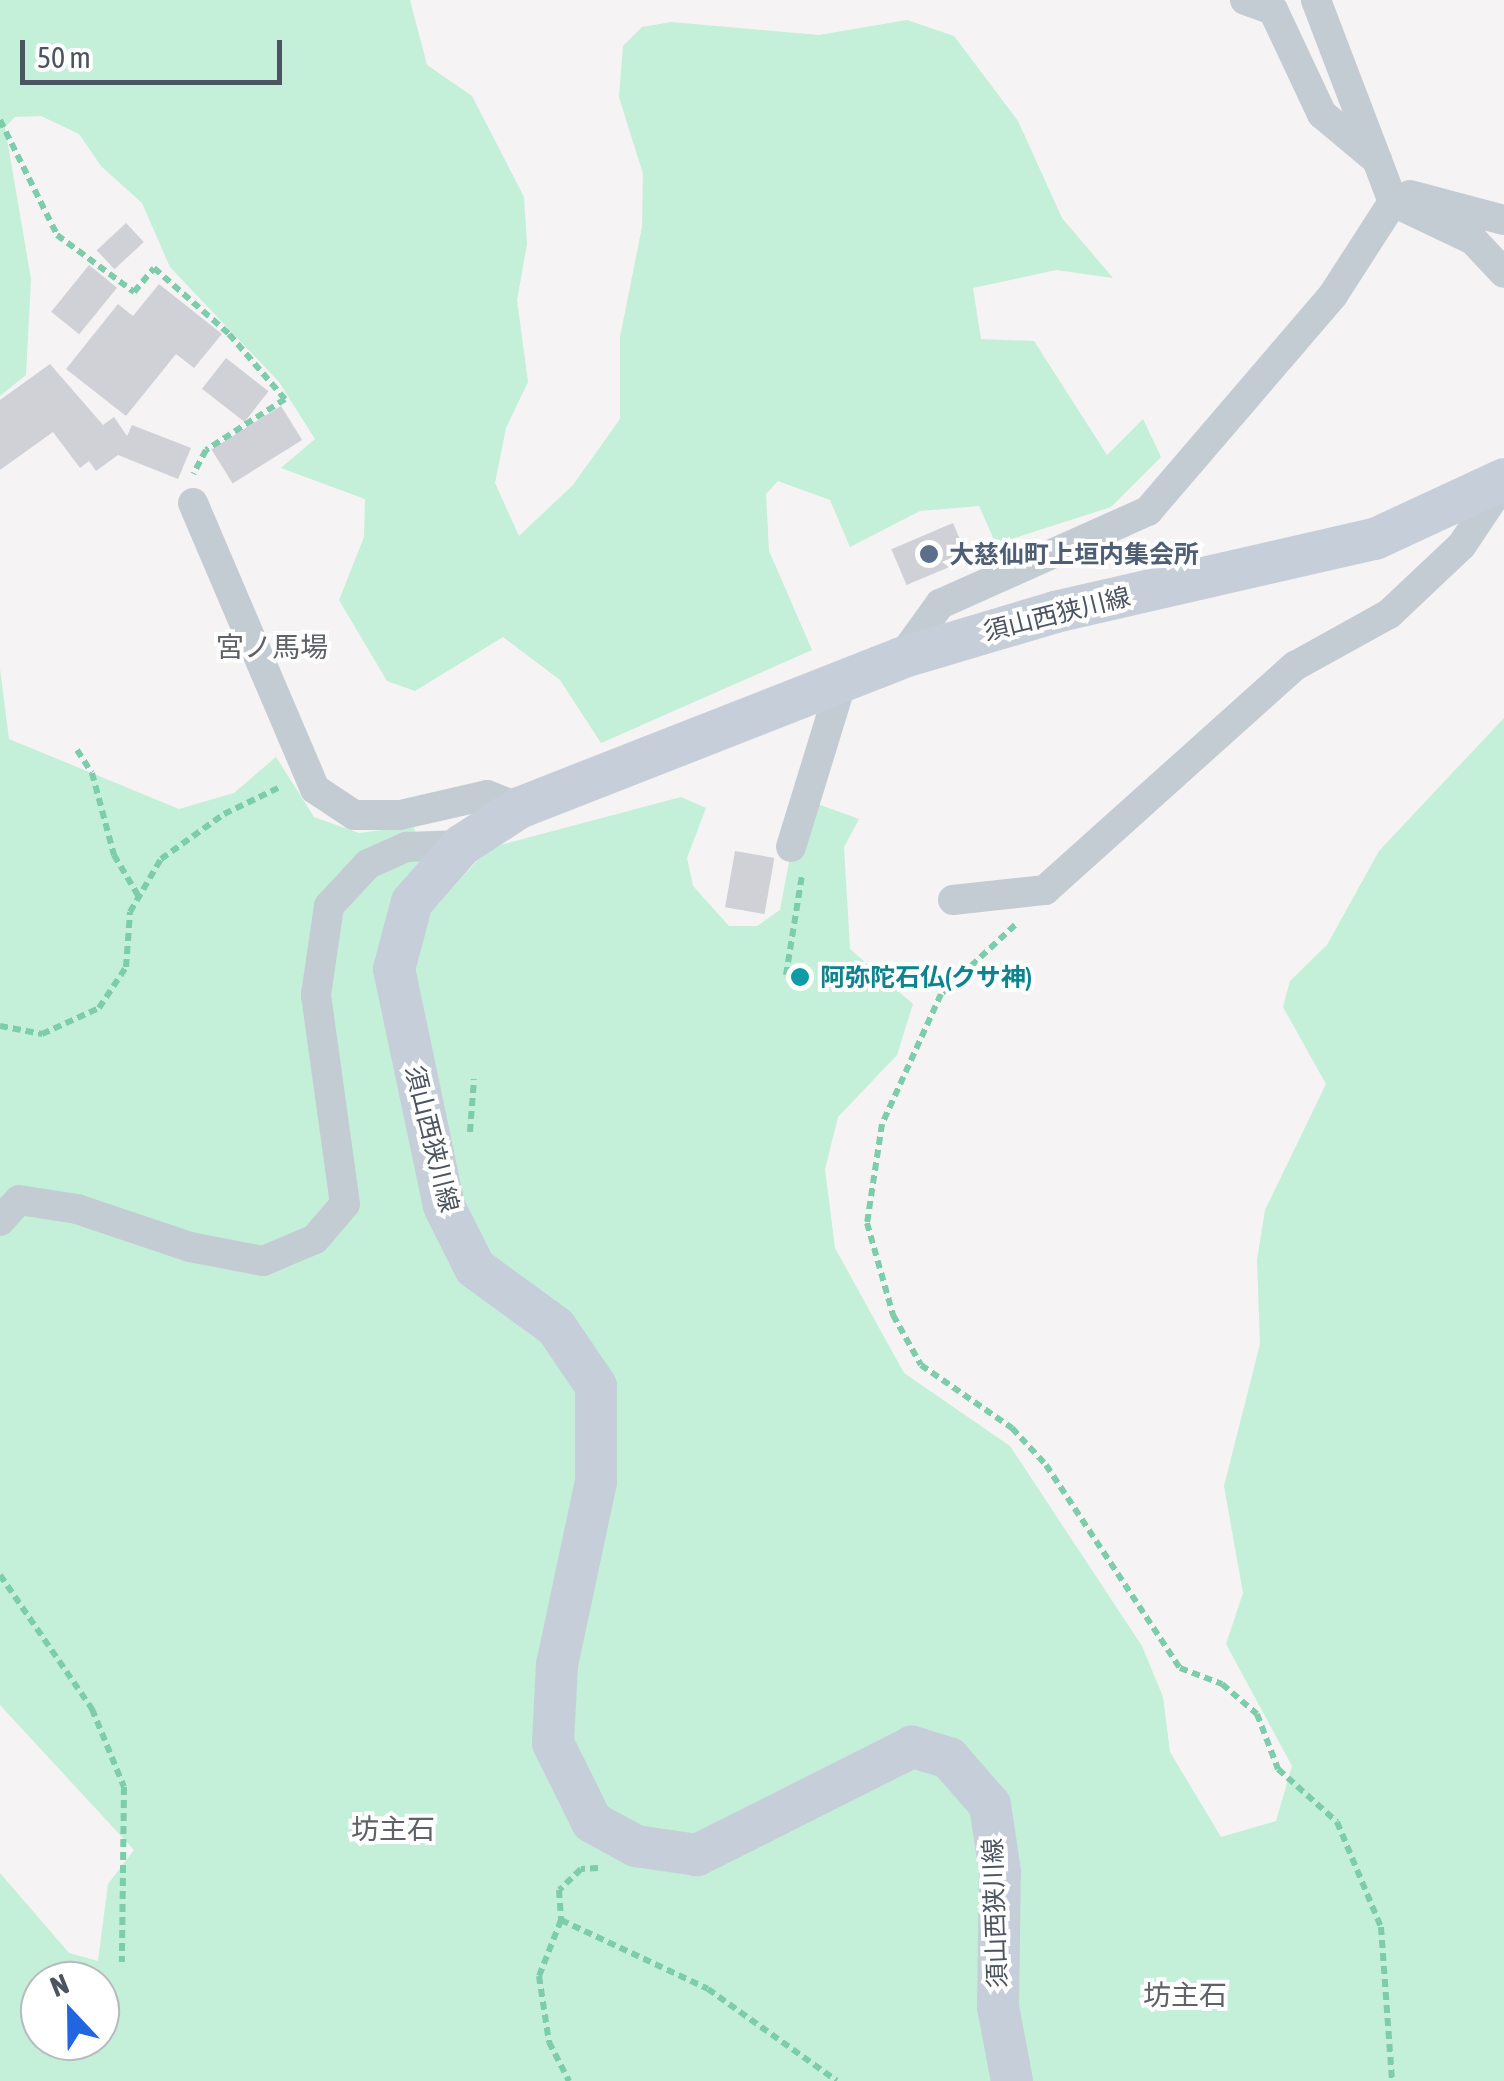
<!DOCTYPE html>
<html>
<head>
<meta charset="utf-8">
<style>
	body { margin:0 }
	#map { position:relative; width:1504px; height:2081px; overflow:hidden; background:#f5f3f3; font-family:"Asap Condensed","Noto Sans JP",sans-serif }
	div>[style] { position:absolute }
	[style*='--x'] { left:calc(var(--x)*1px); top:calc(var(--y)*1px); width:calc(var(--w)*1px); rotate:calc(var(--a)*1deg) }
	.green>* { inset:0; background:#c4efd8 }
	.building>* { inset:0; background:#d0d1d7; transform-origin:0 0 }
	.path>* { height:6px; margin-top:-3px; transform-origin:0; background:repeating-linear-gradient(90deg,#7dccac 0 8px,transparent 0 13px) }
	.street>* { height:30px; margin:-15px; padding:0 15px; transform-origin:15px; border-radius:15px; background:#c4ccd3 }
	.secondary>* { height:42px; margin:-21px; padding:0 21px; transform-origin:21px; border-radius:21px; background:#c6ceda }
	.dots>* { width:28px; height:28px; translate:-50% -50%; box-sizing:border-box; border:5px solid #fff; border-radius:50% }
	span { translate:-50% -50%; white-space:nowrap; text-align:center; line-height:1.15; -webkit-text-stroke:8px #fff; paint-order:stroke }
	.service-label { font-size:25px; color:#4e5e75; font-weight:700 }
	.left { translate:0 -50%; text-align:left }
	.street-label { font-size:25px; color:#4b5460 }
	.culture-label { font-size:25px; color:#0d838f; font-weight:700 }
	.neighbourhood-label { font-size:28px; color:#5f6267 }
	.north { position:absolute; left:20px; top:1961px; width:100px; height:100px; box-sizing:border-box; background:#fff; border:2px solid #b7bbbf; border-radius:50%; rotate:338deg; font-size:28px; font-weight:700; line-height:40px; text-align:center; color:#4b5460 }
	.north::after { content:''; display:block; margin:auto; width:35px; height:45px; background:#2265e0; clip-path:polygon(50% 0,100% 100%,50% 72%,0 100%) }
	.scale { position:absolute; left:20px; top:40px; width:262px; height:45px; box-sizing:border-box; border:5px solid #4b5460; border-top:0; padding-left:12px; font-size:30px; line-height:35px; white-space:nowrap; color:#4b5460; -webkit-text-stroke:8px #fff; paint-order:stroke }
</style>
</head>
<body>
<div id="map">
	<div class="green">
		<i style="clip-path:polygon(0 0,410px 0,427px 65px,472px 96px,524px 197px,527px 244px,517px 300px,528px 382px,506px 428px,495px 483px,519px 536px,573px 485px,620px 419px,620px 337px,642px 227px,643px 174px,619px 97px,623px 46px,642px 27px,671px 22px,819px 35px,907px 20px,954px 36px,1018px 121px,1062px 218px,1113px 278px,1056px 270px,973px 288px,981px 339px,1034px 341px,1107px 455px,1143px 419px,1161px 457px,1111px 507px,996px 544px,979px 506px,920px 511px,850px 547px,830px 500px,778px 481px,766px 494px,769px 551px,812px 650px,601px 743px,560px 680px,503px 637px,415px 691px,387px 681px,339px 600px,364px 537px,365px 499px,281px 468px,315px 439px,279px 382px,170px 267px,142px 203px,101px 166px,79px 134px,41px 116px,15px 117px,5px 127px,31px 279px,26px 375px,0 396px)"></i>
		<i style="clip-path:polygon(evenodd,0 669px,9px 739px,179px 809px,234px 793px,276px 757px,314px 817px,359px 833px,413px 826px,443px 898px,489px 848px,681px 797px,706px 808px,687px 858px,693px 886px,729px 926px,757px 926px,780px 910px,801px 798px,859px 819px,844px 847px,850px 949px,913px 1004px,897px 1055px,838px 1117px,825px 1169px,835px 1248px,904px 1373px,1010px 1446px,1142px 1646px,1163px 1697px,1170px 1752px,1221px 1837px,1276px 1821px,1292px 1766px,1226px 1644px,1243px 1593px,1224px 1486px,1260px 1344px,1257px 1260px,1265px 1210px,1326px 1084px,1283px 1007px,1290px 981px,1327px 945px,1379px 851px,1504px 718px,1504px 2081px,0 2081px,0 1873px,69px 1953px,98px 1961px,108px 1884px,134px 1850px,0 1705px,0 669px,40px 1981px,100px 1981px,100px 2041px,40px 2041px,40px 1981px)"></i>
	</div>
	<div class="building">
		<i style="left:126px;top:223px;width:26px;height:40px;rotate:47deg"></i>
		<i style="left:89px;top:265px;width:36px;height:60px;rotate:39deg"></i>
		<i style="clip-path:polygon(159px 284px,222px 334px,194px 368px,176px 354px,126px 416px,66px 369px,118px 304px,133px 316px)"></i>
		<i style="left:226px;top:358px;width:54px;height:39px;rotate:38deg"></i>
		<i style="clip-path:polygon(50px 364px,103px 425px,114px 417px,127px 436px,132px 425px,191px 448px,178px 479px,118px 455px,96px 471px,89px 461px,80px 468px,53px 432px,0 470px,0 400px)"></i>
		<i style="left:281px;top:406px;width:40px;height:82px;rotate:58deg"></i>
		<i style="left:953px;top:523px;width:39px;height:67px;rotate:67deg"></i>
		<i style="left:735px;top:851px;width:40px;height:57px;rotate:10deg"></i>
	</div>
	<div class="path">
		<i style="--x:0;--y:120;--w:128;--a:63.6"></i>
		<i style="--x:57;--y:235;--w:96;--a:36.5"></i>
		<i style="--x:134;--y:292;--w:31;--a:-50"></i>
		<i style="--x:154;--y:268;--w:100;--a:41.3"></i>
		<i style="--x:229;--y:334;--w:86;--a:49.3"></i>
		<i style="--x:285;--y:399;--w:94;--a:147.2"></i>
		<i style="--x:206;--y:450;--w:27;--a:118"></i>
		<i style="--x:77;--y:750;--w:27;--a:57"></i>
		<i style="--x:92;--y:773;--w:85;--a:75"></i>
		<i style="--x:114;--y:855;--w:49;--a:59.2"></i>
		<i style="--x:1015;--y:925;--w:101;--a:137"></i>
		<i style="--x:941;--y:994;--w:143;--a:114.4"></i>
		<i style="--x:882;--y:1124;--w:100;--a:98.6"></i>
		<i style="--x:867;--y:1223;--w:96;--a:74.2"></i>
		<i style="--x:893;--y:1315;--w:57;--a:60.8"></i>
		<i style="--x:921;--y:1365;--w:111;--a:34.7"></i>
		<i style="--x:1012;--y:1428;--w:50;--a:47.4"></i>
		<i style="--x:1046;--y:1465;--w:243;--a:56.6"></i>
		<i style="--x:1180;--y:1668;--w:45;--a:20.9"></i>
		<i style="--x:1222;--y:1684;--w:46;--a:40.6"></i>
		<i style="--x:1257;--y:1714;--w:59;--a:69.1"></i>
		<i style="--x:1278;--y:1769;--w:79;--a:41.9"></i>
		<i style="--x:1337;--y:1822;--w:114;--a:67.3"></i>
		<i style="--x:1381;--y:1927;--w:154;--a:85.9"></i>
		<i style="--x:786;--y:975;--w:101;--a:-80.9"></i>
		<i style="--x:0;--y:1026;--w:43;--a:10.8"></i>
		<i style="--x:42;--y:1034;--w:63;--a:-24.5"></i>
		<i style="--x:99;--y:1008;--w:49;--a:-56.6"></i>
		<i style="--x:126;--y:967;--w:55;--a:-85.8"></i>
		<i style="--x:130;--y:912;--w:61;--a:-59.7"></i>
		<i style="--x:161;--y:859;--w:77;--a:-35.5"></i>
		<i style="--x:224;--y:814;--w:62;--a:-25.7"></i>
		<i style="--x:470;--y:1132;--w:53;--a:-85.7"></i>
		<i style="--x:0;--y:1575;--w:163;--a:55.5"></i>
		<i style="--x:92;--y:1709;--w:84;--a:67.7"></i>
		<i style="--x:124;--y:1787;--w:175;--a:90.7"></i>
		<i style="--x:598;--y:1868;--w:17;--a:177"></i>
		<i style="--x:581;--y:1869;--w:30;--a:136"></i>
		<i style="--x:559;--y:1890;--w:30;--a:86"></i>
		<i style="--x:561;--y:1920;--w:162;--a:25.1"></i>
		<i style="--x:708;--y:1989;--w:158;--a:35.5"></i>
		<i style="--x:561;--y:1920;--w:60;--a:111.4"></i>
		<i style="--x:539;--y:1976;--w:67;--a:81.4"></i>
		<i style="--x:549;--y:2042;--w:44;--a:62.9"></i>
	</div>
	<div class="street">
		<i style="--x:1245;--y:0;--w:30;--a:20"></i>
		<i style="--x:1273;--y:10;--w:115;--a:64.8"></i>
		<i style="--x:1322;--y:114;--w:72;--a:39.9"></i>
		<i style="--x:1410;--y:195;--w:97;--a:14.9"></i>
		<i style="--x:1393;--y:202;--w:89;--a:25.4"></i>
		<i style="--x:1473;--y:240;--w:45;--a:46.8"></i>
		<i style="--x:193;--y:503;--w:311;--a:66.9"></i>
		<i style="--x:315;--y:789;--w:47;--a:33.7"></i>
		<i style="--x:354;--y:815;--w:46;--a:0"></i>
		<i style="--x:400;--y:815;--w:89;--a:-12.9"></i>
		<i style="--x:487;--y:795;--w:35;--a:22"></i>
		<i style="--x:901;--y:658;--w:67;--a:-54.2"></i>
		<i style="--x:940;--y:604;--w:228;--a:-24.1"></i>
		<i style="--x:1148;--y:511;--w:284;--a:-49.4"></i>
		<i style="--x:1333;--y:295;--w:111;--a:-57.2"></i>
		<i style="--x:1393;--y:202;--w:216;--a:-110.9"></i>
		<i style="--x:791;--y:847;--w:174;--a:-72.9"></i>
		<i style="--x:953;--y:900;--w:93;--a:-6.2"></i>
		<i style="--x:1045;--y:890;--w:336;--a:-41.9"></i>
		<i style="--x:1295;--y:666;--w:107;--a:-29"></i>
		<i style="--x:1389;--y:614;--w:100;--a:-43.4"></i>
		<i style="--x:1462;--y:545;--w:76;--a:-56.3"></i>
		<i style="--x:0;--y:1221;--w:28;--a:-48"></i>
		<i style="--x:19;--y:1200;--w:59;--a:8.8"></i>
		<i style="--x:77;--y:1209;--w:119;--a:18.6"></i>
		<i style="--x:190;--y:1247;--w:74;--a:10.9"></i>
		<i style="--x:263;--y:1261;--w:56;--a:-22.9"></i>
		<i style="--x:315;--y:1239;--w:46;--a:-49.4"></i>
		<i style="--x:345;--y:1204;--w:211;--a:-97.9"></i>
		<i style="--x:316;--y:995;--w:90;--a:-81.7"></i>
		<i style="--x:329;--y:906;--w:57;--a:-47.1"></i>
		<i style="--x:368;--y:864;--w:42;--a:-24.1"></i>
		<i style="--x:406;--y:847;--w:56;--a:-2"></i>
	</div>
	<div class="secondary">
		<i style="--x:1012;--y:2081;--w:75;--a:-100.7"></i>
		<i style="--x:998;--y:2007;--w:135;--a:-89.2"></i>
		<i style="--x:1000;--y:1872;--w:68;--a:-98.5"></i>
		<i style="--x:990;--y:1805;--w:62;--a:-131.1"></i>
		<i style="--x:949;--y:1758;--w:39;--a:-163"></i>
		<i style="--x:912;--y:1747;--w:241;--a:153.3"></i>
		<i style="--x:697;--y:1855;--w:62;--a:-171.6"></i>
		<i style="--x:636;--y:1846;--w:50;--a:-151.4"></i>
		<i style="--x:592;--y:1822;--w:88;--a:-116.3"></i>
		<i style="--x:553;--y:1743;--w:78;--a:-87.1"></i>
		<i style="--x:557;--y:1665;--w:187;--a:-78"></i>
		<i style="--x:596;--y:1482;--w:96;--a:-90"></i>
		<i style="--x:596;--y:1386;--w:71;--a:-124.1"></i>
		<i style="--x:556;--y:1327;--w:100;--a:-143.9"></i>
		<i style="--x:475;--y:1268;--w:69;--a:-116.6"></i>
		<i style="--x:444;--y:1206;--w:242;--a:-101.9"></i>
		<i style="--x:394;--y:969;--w:69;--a:-75"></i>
		<i style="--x:412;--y:902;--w:76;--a:-48.7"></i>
		<i style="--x:462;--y:845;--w:68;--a:-33"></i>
		<i style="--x:519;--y:808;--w:410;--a:-21.4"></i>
		<i style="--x:901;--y:658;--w:161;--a:-16.6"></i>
		<i style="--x:1055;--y:612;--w:328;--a:-12.9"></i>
		<i style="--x:1375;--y:539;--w:142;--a:-24.9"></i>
	</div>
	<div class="dots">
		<i style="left:929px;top:554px;background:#5c6f8a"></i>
		<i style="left:800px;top:977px;background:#0f9aa8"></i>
	</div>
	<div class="service-label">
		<span class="left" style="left:949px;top:554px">大慈仙町上垣内集会所</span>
	</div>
	<div class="street-label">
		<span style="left:1057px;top:614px;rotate:-14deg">須山西狭川線</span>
		<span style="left:432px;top:1139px;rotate:76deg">須山西狭川線</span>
		<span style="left:995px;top:1913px;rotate:-92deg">須山西狭川線</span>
	</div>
	<div class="culture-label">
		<span class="left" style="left:820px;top:977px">阿弥陀石仏(クサ神)</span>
	</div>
	<div class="neighbourhood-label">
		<span style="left:272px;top:647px">宮ノ馬場</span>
		<span style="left:393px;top:1829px">坊主石</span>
		<span style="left:1185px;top:1995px">坊主石</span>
	</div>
	<div class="north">N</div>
	<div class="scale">50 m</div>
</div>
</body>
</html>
